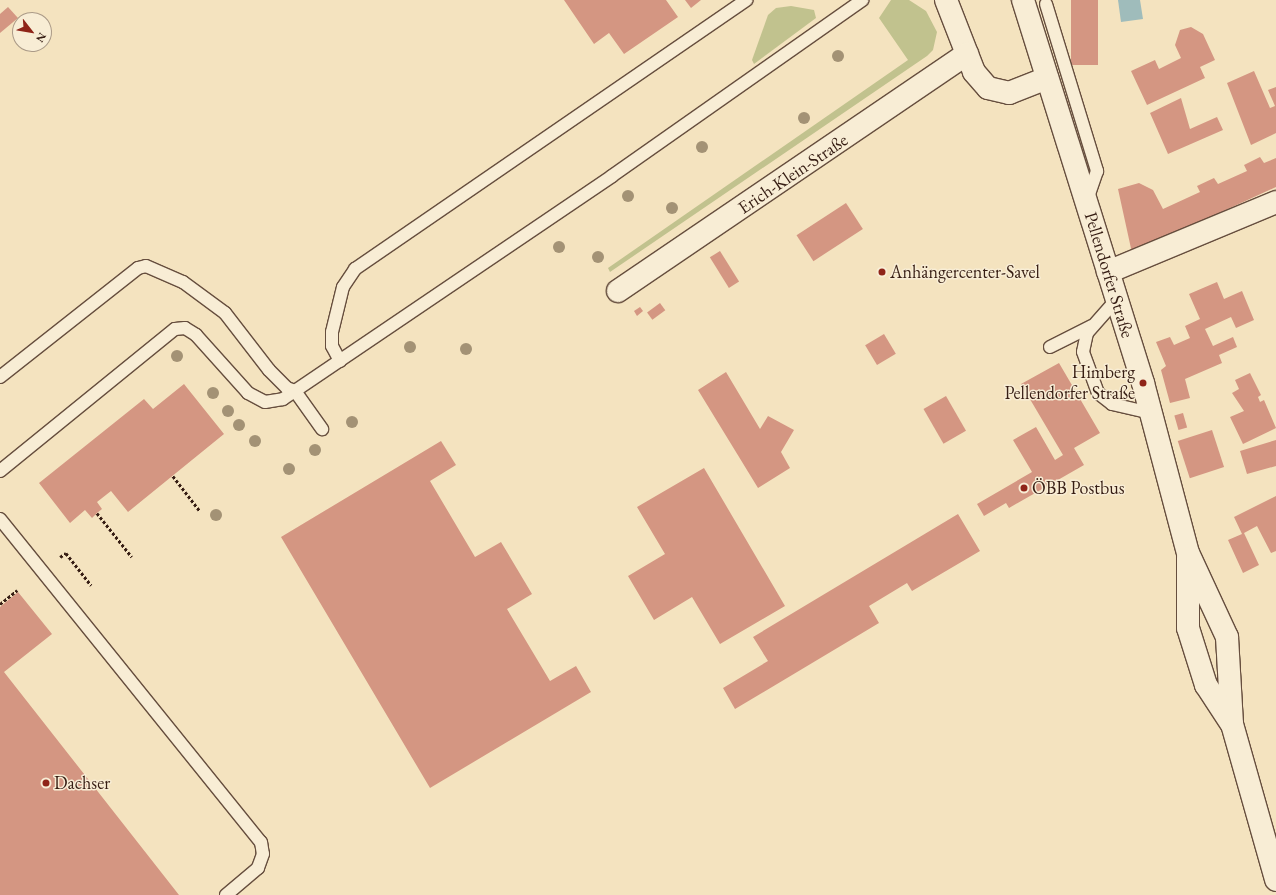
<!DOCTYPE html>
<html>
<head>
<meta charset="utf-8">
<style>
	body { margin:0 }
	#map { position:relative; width:1276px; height:895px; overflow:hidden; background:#f4e3bf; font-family:"EB Garamond",serif }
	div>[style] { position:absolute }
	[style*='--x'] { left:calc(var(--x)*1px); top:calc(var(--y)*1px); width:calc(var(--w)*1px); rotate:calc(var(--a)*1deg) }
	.green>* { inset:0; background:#c1c28e }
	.water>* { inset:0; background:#9fbcbb }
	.building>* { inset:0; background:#d49682; transform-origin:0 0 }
	.path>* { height:2.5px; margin-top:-1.25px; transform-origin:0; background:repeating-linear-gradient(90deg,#361d13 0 3px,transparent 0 5px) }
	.roads { filter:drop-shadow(1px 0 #664e3e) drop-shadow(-1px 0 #664e3e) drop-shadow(0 1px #664e3e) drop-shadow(0 -1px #664e3e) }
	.service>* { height:12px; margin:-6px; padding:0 6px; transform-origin:6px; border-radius:6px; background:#f8edd5 }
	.minor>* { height:22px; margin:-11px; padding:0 11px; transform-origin:11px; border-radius:11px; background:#f8edd5 }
	.tertiary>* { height:22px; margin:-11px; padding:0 11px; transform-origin:11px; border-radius:11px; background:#f8edd5 }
	.trees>* { width:12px; height:12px; margin:-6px; border-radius:50%; background:#a39275 }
	.dots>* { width:11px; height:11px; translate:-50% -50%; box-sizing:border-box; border:2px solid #f8edd5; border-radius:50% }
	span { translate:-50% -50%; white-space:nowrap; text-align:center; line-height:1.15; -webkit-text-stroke:3px #f8edd5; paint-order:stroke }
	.street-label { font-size:18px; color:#361d13 }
	.poi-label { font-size:18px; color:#361d13 }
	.left { translate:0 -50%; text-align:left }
	.right { translate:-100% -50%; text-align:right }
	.north { position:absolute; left:12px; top:12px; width:40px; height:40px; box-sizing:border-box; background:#f8edd5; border:1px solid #aa9a87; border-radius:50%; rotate:121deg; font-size:11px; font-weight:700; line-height:16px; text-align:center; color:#361d13 }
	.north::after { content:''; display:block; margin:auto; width:14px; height:18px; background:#8f2418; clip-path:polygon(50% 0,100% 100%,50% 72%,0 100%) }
</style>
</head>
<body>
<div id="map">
	<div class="green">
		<i style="clip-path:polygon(891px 0,909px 0,926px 11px,937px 32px,933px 50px,927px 56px,610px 272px,608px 268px,908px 60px,879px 18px)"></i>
		<i style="clip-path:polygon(791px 6px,814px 10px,816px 18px,754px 64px,752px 60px,768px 15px,776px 8px)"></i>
	</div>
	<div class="water">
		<i style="clip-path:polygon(1118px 0,1140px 0,1143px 19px,1121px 22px)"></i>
	</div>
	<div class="building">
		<i style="clip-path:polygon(564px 0,666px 0,678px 17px,624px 54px,609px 33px,594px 44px)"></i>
		<i style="clip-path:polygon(685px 0,701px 0,691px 8px)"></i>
		<i style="left:1071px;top:0;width:27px;height:65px"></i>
		<i style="clip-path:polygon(8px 7px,18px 18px,0 33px,0 14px)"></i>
		<i style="clip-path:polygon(1191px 27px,1203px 34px,1215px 60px,1200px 67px,1205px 78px,1147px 105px,1131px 71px,1155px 60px,1159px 69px,1181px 58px,1175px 45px,1180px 30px)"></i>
		<i style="clip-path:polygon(1254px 71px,1270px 108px,1275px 106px,1268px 90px,1276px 87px,1276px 133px,1251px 145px,1227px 83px)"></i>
		<i style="clip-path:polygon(1181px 98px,1190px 129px,1217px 117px,1223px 130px,1168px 154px,1150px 113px)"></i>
		<i style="clip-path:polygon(1260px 157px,1264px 163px,1276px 158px,1276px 187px,1132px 253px,1118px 189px,1139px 183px,1153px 190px,1163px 209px,1200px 192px,1197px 186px,1214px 178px,1218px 184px,1247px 171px,1244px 165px)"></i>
		<i style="left:846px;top:203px;width:31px;height:59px;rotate:57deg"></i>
		<i style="left:720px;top:251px;width:36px;height:12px;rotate:58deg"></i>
		<i style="clip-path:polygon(1217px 282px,1224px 299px,1242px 291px,1254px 320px,1236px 328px,1231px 317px,1205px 329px,1213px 346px,1233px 337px,1237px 347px,1219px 355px,1222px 363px,1185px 379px,1190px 398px,1170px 403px,1161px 370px,1166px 366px,1156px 342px,1170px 337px,1174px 345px,1190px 338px,1185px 326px,1200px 319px,1189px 294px)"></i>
		<i style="left:660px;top:303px;width:9px;height:16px;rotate:54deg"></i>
		<i style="clip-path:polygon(640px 307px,643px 311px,637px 316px,634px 311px)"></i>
		<i style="left:884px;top:334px;width:23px;height:22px;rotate:59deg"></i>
		<i style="clip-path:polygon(1059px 363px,1100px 433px,1074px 448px,1084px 465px,1009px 508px,1006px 503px,984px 516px,977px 504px,1032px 472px,1013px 440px,1036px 427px,1055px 460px,1063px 455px,1021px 384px)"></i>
		<i style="clip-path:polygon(726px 372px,760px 429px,768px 416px,794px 430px,781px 452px,790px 468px,758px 488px,698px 390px)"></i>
		<i style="clip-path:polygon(1250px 373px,1261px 395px,1258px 397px,1260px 402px,1264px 400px,1276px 428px,1243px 444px,1230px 417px,1244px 411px,1232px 393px,1239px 389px,1235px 380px)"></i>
		<i style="clip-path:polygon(184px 384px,224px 434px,128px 512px,111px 491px,97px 502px,102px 509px,97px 513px,92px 518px,85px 510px,70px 523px,39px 483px,144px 399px,153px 409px)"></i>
		<i style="left:946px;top:396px;width:40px;height:26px;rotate:60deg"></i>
		<i style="left:1183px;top:413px;width:15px;height:9px;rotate:74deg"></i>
		<i style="left:1212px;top:430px;width:39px;height:36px;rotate:72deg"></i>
		<i style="clip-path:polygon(1276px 440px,1276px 466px,1247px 474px,1240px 451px)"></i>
		<i style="clip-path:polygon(441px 441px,456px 465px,430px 481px,475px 557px,501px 542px,532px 594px,507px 609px,550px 681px,576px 666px,591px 692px,430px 788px,281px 537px)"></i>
		<i style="clip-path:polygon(704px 468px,785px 606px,720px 644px,692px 597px,654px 620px,628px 576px,665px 554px,637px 507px)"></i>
		<i style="clip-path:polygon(1276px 496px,1276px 551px,1271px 553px,1257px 526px,1244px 533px,1259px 565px,1243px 573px,1228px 540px,1242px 534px,1234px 517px)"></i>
		<i style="clip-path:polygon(958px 514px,980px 551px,912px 591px,907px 583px,869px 606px,879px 623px,735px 709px,723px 688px,768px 661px,753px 637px)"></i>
		<i style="clip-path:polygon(18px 592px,52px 634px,4px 672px,179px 895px,0 895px,0 607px)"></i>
	</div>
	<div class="path">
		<i style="--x:173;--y:476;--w:44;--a:52.4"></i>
		<i style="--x:97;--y:513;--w:56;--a:51.5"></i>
		<i style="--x:60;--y:557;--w:7;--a:-34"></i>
		<i style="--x:66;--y:553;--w:41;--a:52"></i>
		<i style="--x:0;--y:604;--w:22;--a:-39"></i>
	</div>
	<div class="roads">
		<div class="service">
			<i style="--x:1046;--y:4;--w:175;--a:73"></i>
			<i style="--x:1097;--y:171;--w:31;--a:109"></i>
			<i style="--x:1117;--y:299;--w:45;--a:131.4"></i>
			<i style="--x:1087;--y:333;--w:19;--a:102"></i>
			<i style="--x:1083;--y:352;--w:44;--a:69.9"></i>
			<i style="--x:1098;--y:393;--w:18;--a:38"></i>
			<i style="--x:1112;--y:404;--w:40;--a:13"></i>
			<i style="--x:1050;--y:347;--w:47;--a:-26.6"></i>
			<i style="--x:340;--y:361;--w:17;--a:-118"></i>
			<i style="--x:332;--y:346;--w:14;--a:-90"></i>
			<i style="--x:332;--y:332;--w:46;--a:-76.3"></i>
			<i style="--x:343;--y:287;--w:22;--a:-56"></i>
			<i style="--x:355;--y:269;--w:475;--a:-34.5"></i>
			<i style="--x:0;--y:377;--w:176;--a:-38.3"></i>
			<i style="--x:138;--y:268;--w:8;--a:-14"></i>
			<i style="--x:146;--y:266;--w:40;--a:23.4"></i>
			<i style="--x:183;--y:282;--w:52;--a:36.4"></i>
			<i style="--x:225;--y:313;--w:72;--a:52.3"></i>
			<i style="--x:269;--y:370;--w:25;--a:45"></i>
			<i style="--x:287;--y:388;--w:9;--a:21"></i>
			<i style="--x:295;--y:391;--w:47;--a:54.6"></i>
			<i style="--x:0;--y:471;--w:225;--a:-39.1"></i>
			<i style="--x:175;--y:329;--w:10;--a:-6"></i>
			<i style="--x:185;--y:328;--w:13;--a:32"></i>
			<i style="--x:196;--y:335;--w:78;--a:48.1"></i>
			<i style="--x:248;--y:393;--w:19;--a:28"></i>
			<i style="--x:265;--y:402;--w:18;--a:-9"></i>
			<i style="--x:283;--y:399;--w:397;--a:-34.1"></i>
			<i style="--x:612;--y:176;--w:306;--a:-35.1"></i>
			<i style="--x:0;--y:519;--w:415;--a:51.1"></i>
			<i style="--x:261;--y:842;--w:12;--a:81"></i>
			<i style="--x:263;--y:854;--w:15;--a:110"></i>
			<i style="--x:258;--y:868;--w:42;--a:139.8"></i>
		</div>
		<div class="minor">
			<i style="--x:946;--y:0;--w:77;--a:68.7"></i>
			<i style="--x:974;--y:72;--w:21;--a:49"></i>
			<i style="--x:988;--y:88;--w:22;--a:13"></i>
			<i style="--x:1009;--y:93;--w:41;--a:-21.5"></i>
			<i style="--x:1108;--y:272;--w:182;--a:-22.6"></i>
			<i style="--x:618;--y:291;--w:422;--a:-34.2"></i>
		</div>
		<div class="tertiary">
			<i style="--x:1023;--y:0;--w:401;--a:72.6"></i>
			<i style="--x:1143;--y:383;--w:176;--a:75.2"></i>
			<i style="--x:1188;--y:553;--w:93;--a:65.1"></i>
			<i style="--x:1227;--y:637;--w:87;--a:86.7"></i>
			<i style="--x:1232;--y:724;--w:162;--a:74.2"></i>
			<i style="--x:1188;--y:558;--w:70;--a:90"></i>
			<i style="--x:1188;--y:628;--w:60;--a:72.5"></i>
			<i style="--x:1206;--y:685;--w:45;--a:56.7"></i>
		</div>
	</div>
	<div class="trees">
		<i style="left:838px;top:56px"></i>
		<i style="left:804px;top:118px"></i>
		<i style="left:702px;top:147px"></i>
		<i style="left:628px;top:196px"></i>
		<i style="left:672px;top:208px"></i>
		<i style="left:559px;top:247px"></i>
		<i style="left:598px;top:257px"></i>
		<i style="left:410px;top:347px"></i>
		<i style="left:466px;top:349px"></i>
		<i style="left:177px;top:356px"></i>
		<i style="left:213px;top:393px"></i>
		<i style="left:228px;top:411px"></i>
		<i style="left:352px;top:422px"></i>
		<i style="left:239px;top:425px"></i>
		<i style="left:255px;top:441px"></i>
		<i style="left:315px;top:450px"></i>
		<i style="left:289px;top:469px"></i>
		<i style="left:216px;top:515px"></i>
	</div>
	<div class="dots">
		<i style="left:882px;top:272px;background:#8f2418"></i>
		<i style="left:1143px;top:383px;background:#8f2418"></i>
		<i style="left:1024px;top:488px;background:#8f2418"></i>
		<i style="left:46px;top:783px;background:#8f2418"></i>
	</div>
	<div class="street-label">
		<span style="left:793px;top:174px;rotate:-34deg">Erich-Klein-Straße</span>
		<span style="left:1109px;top:275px;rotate:73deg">Pellendorfer Straße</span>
	</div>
	<div class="poi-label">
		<span class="left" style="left:890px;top:272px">Anhängercenter-Savel</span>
		<span class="right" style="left:1135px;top:383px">Himberg<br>Pellendorfer Straße</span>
		<span class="left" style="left:1032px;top:488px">ÖBB Postbus</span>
		<span class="left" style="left:54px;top:783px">Dachser</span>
	</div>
	<div class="north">N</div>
</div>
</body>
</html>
